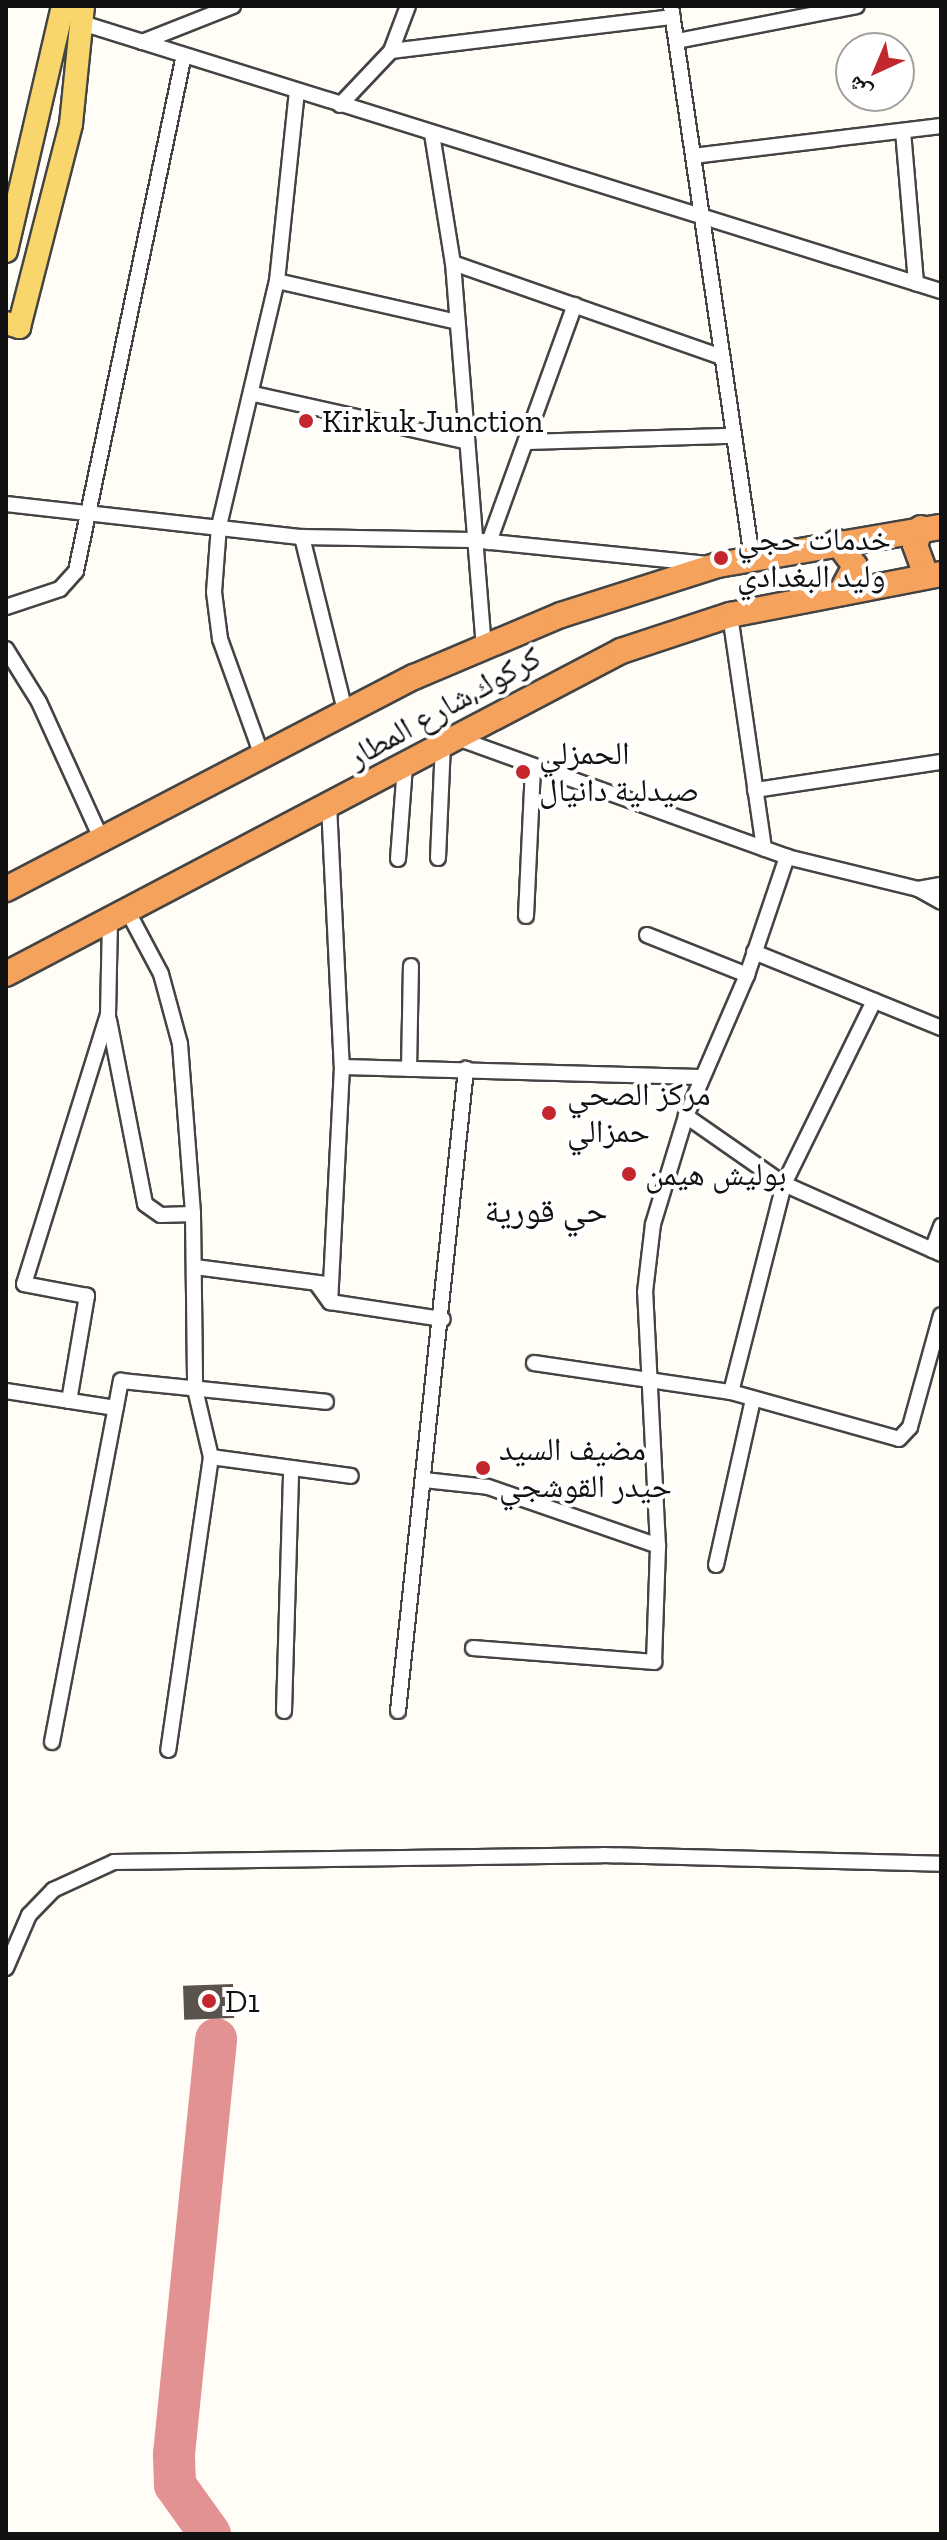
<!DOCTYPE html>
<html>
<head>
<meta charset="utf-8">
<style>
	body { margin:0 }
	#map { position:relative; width:947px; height:2540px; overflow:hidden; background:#fffdf5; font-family:"Zilla Slab","Noto Naskh Arabic",serif }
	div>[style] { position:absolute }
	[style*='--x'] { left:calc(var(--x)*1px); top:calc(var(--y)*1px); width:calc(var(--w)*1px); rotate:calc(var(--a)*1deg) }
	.taxiway>* { height:42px; margin:-21px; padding:0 21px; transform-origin:21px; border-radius:21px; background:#e29292 }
	.building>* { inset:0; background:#5a524d; transform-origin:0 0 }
	.roads { filter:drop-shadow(2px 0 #444) drop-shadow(-2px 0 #444) drop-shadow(0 2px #444) drop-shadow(0 -2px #444) }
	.street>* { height:14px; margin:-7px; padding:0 7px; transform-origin:7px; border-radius:7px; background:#fff }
	.primary>* { height:22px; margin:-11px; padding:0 11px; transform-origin:11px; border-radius:11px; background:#f9d66b }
	.highway>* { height:24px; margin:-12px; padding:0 12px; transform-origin:12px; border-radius:12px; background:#f5a25d }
	.dots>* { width:22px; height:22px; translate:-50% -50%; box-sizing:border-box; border:4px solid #fff; border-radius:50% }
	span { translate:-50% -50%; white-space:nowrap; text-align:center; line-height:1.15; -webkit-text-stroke:8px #fff; paint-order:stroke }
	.poi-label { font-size:32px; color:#111 }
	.left { translate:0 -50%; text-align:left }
	.street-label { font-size:32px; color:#111 }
	.neighbourhood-label { font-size:34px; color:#111 }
	.frame { position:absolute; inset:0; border:8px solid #111; pointer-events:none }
	.north { position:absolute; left:835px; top:32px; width:80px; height:80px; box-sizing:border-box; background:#fff; border:2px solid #a0a0a0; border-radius:50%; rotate:224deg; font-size:22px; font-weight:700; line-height:32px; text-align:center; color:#111 }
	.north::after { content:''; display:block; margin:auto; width:28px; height:36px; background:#c4262e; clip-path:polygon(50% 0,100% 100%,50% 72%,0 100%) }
</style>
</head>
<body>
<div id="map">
	<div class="taxiway">
		<i style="--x:210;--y:2534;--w:60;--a:-125.5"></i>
		<i style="--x:175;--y:2485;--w:31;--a:-92"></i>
		<i style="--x:174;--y:2454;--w:417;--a:-84.2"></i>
	</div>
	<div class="building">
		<i style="left:233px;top:1984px;width:34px;height:50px;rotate:88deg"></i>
	</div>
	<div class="roads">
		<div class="street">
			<i style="--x:671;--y:6;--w:558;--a:81.65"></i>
			<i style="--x:82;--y:23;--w:900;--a:17.33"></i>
			<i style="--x:677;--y:41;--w:183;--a:-11"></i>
			<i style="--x:142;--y:42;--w:98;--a:-21.6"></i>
			<i style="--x:391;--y:51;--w:284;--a:-6.9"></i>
			<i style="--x:340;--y:105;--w:74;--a:-46.6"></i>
			<i style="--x:391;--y:51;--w:48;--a:-69.3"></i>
			<i style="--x:903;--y:131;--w:153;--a:85.1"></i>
			<i style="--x:432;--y:134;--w:131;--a:80.8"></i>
			<i style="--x:453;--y:263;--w:383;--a:85.4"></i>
			<i style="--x:693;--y:156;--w:250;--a:-6.9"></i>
			<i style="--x:453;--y:263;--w:285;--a:19.3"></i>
			<i style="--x:277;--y:281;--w:185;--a:12.8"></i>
			<i style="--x:254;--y:394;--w:216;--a:12.6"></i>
			<i style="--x:526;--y:442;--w:208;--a:-1.7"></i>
			<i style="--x:6;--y:504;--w:298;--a:6.4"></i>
			<i style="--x:302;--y:537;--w:169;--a:1"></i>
			<i style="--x:471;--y:540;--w:236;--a:5.8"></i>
			<i style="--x:302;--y:537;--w:179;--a:76.1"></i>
			<i style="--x:489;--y:542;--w:252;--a:-70.1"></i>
			<i style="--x:6;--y:607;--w:57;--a:-18.4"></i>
			<i style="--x:60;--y:589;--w:24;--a:-48"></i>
			<i style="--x:76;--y:571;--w:527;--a:-78.18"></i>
			<i style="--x:730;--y:615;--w:236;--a:81.7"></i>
			<i style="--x:6;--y:649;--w:62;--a:58.1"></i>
			<i style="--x:39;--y:702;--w:149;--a:65.5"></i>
			<i style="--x:457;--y:738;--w:351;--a:19.8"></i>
			<i style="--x:787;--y:857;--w:135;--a:13.7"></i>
			<i style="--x:918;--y:889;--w:26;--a:29"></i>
			<i style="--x:261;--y:753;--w:121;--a:-109.8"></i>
			<i style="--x:220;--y:639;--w:47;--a:-97.3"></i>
			<i style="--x:214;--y:592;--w:66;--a:-85.7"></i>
			<i style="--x:219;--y:526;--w:252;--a:-76.7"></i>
			<i style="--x:277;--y:281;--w:191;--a:-84"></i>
			<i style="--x:755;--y:790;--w:188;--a:-8.6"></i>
			<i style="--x:329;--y:805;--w:262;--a:87.2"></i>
			<i style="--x:342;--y:1067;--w:235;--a:92.9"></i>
			<i style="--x:438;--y:858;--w:113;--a:-87.5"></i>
			<i style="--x:398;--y:859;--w:94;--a:-85.7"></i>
			<i style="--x:918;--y:889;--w:23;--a:-10"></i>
			<i style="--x:127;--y:910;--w:72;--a:62"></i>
			<i style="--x:161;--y:974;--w:73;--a:74.8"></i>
			<i style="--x:180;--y:1044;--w:170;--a:85.6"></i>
			<i style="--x:193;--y:1214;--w:175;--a:89.3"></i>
			<i style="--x:195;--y:1389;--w:70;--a:76.8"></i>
			<i style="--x:211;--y:1457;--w:296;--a:98.3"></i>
			<i style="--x:526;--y:916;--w:148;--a:-87.3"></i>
			<i style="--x:647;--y:935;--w:108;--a:21.8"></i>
			<i style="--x:754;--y:952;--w:202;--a:22.1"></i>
			<i style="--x:109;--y:1020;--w:187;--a:78.9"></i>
			<i style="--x:145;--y:1204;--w:19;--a:35"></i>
			<i style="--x:161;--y:1215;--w:32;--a:-2"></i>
			<i style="--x:342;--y:1067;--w:359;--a:1.6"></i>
			<i style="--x:409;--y:1069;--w:103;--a:-88.9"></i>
			<i style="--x:686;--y:1116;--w:119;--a:34.8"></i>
			<i style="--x:784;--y:1184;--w:172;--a:24"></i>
			<i style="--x:932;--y:1250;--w:26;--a:-69"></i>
			<i style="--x:195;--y:1267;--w:132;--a:7.4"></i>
			<i style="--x:316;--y:1283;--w:24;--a:54"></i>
			<i style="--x:330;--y:1302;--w:114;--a:8.6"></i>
			<i style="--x:534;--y:1363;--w:199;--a:8.4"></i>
			<i style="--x:731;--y:1392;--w:174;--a:15.6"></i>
			<i style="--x:899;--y:1439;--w:16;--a:-47"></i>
			<i style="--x:910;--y:1427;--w:116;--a:-74.5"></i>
			<i style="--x:6;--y:1391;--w:111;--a:8.8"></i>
			<i style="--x:731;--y:1392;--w:215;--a:-75.7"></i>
			<i style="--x:784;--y:1184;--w:204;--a:-63.8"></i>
			<i style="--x:69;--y:1401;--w:107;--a:-80.3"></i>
			<i style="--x:87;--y:1296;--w:64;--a:-169.2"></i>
			<i style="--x:24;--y:1284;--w:282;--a:-72.7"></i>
			<i style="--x:108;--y:1015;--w:97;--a:-88.8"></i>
			<i style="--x:211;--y:1457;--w:141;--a:7.7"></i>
			<i style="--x:424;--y:1480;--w:64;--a:6.2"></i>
			<i style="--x:488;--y:1487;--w:180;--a:19.1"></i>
			<i style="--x:716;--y:1565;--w:170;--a:-77.4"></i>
			<i style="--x:473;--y:1648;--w:182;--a:4.4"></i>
			<i style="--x:654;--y:1662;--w:116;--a:-88"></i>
			<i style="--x:658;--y:1546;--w:254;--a:-92.9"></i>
			<i style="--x:645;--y:1292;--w:68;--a:-83.3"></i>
			<i style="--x:653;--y:1224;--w:113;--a:-73"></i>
			<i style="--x:686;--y:1116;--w:154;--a:-66.6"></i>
			<i style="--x:747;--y:975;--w:125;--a:-71.3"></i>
			<i style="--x:284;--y:1711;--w:243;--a:-88.3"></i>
			<i style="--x:398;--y:1711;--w:646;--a:-83.95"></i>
			<i style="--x:52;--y:1742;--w:368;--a:-79.2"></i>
			<i style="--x:121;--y:1381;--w:206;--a:5.8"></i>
			<i style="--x:6;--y:1968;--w:58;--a:-66.5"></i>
			<i style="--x:29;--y:1915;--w:35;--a:-46"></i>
			<i style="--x:53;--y:1890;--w:67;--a:-24.7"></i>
			<i style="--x:114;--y:1862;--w:489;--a:-0.8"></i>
			<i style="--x:603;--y:1855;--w:338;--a:1.5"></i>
		</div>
		<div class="primary">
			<i style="--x:6;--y:251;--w:252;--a:-76.9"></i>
			<i style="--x:6;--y:323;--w:14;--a:17"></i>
			<i style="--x:19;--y:327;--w:210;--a:-75.6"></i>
			<i style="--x:71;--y:124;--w:119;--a:-84.2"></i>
		</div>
		<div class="highway">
			<i style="--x:921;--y:528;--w:18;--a:109"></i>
			<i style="--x:915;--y:545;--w:33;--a:70"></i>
			<i style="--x:837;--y:542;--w:30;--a:53"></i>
			<i style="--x:855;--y:566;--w:30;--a:118"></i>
			<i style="--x:6;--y:889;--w:460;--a:-27.5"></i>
			<i style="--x:414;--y:677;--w:160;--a:-22.9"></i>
			<i style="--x:561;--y:615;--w:165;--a:-17.7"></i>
			<i style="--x:718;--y:565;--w:226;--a:-9.7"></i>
			<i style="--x:6;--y:974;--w:695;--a:-27.71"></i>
			<i style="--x:621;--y:651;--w:115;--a:-18.3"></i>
			<i style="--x:730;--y:615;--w:215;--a:-11"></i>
		</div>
	</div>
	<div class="dots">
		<i style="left:306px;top:421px;background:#c4262e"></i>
		<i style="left:721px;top:558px;background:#c4262e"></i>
		<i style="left:523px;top:772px;background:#c4262e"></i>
		<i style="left:549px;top:1113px;background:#c4262e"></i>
		<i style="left:629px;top:1174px;background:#c4262e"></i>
		<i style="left:483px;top:1468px;background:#c4262e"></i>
		<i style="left:209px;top:2001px;background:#c4262e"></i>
	</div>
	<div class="poi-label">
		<span class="left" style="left:322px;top:421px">Kirkuk Junction</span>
		<span class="left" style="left:737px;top:558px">خدمات حجي<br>وليد البغدادي</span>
		<span class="left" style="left:539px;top:772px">الحمزلي<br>صيدلية دانيال</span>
		<span class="left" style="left:567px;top:1113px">مركز الصحي<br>حمزالي</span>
		<span class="left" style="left:645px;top:1174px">بوليش هيمن</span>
		<span class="left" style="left:499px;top:1468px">مضيف السيد<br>حيدر القوشجي</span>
		<span class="left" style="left:225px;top:2001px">D1</span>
	</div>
	<div class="street-label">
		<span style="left:444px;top:707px;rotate:-29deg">كركوك,شارع المطار</span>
	</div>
	<div class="neighbourhood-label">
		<span style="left:546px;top:1211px">حي قورية</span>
	</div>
	<div class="frame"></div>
	<div class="north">ش</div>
</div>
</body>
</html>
